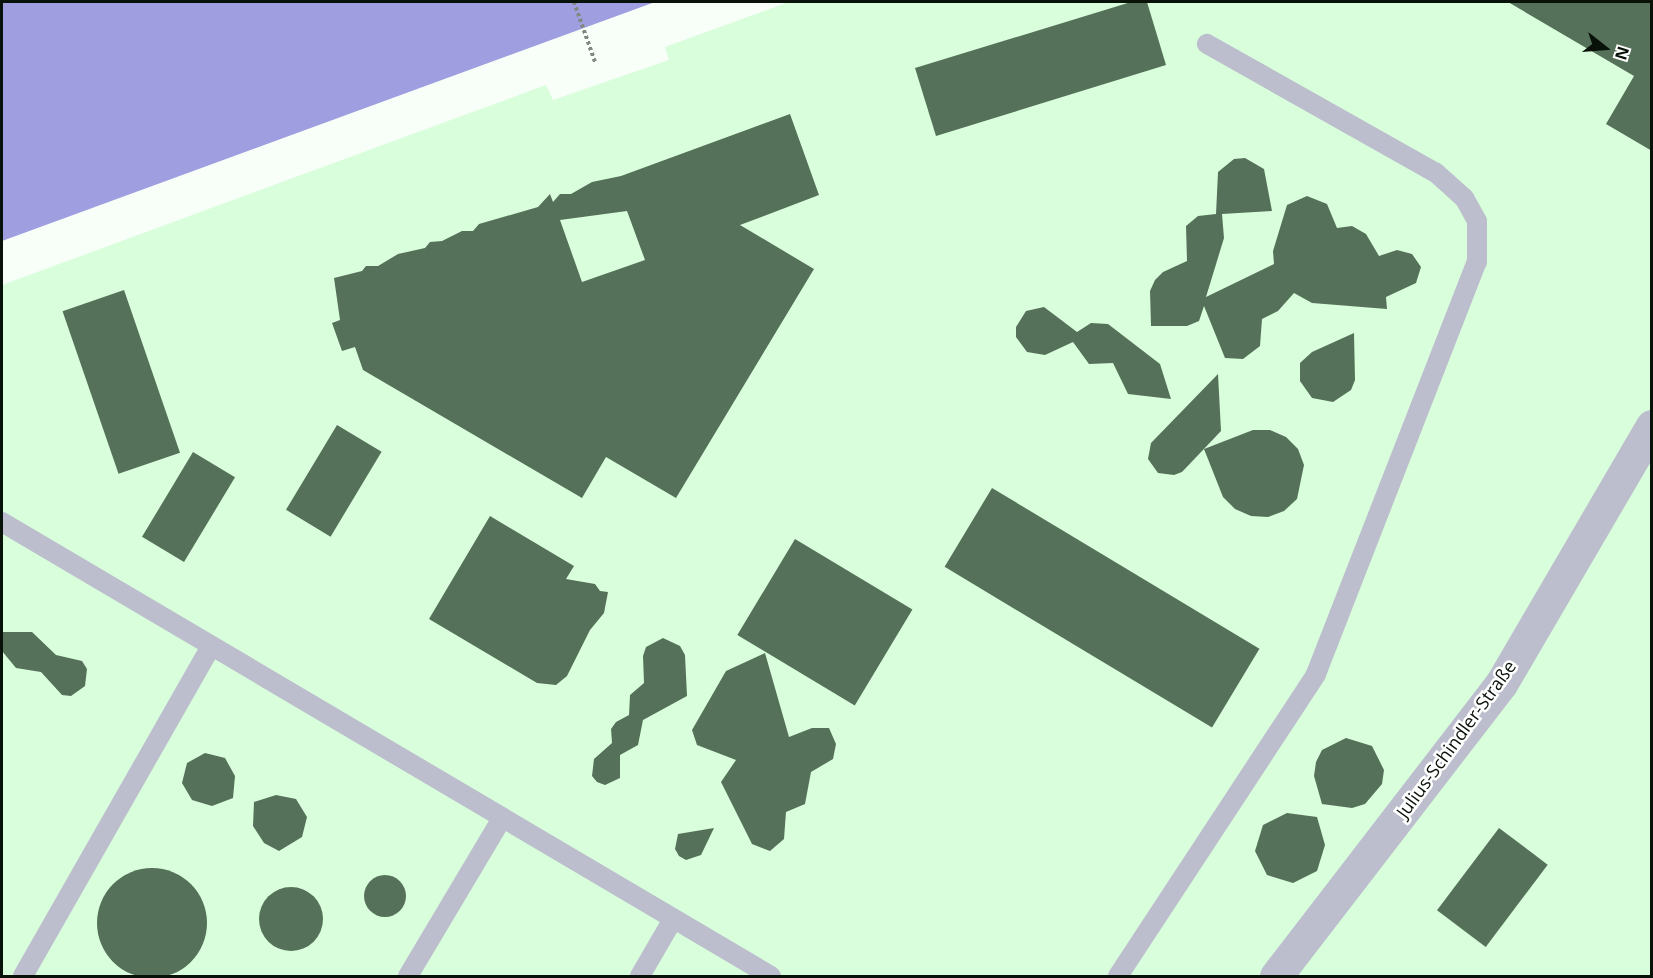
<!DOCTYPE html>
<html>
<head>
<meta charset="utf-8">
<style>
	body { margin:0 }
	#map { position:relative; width:1653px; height:978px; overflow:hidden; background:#f8fef8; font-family:"Open Sans",sans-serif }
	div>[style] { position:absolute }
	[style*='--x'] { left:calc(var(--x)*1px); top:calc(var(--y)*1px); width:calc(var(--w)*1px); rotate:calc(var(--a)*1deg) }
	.built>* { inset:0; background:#d9fedc }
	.water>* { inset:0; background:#9e9ee0 }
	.building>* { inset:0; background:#567159; transform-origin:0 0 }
	.round { border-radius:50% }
	.path>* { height:4px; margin-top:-2px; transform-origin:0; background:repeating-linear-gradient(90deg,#808881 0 3px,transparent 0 6px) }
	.lane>* { height:20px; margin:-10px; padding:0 10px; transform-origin:10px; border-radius:10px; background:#bdbecd }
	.street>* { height:33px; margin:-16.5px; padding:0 16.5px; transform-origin:16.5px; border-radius:16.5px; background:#bdbecd }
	span { translate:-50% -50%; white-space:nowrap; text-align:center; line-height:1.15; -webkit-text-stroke:5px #fff; paint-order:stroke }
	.street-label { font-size:18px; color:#081209 }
	.frame { position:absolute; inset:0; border:3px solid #081209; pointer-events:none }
	.north { position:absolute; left:1575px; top:18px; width:60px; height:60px; -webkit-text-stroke:4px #fff; paint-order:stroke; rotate:107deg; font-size:16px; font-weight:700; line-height:24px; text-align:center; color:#081209 }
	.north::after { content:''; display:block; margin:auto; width:21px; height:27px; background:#081209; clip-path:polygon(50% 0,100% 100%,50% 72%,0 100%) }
</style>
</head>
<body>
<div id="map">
	<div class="built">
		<i style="clip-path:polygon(789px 2px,1651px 2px,1651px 976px,2px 976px,2px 285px,546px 85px,553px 100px,669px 60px,665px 47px)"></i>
	</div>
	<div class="water">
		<i style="clip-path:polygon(2px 2px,655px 2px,2px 241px)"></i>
	</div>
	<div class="building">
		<i style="clip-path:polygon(1131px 2px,1147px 2px,1166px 65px,936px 136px,915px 68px)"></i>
		<i style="clip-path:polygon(1508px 2px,1652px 2px,1652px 151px,1606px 124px,1634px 76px)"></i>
		<i style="clip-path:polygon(evenodd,790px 114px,819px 195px,740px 225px,814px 269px,676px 498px,606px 457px,582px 498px,363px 370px,355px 347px,342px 351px,332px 323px,340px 320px,334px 278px,362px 271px,366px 266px,378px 266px,398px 254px,425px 248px,430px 242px,442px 241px,462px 231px,473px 231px,479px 224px,538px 207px,550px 194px,553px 202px,560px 194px,571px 194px,592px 182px,621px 176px,790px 114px,627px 211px,645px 260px,582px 282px,560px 220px,627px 211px)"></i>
		<i style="clip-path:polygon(1245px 158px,1264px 169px,1272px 211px,1222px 214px,1224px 238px,1206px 297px,1274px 264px,1273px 251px,1287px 205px,1307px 196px,1327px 204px,1337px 228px,1352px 226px,1366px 234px,1379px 256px,1397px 250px,1412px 254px,1421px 267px,1416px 283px,1386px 297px,1387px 309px,1312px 303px,1294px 293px,1278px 311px,1262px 319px,1260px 346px,1243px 359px,1225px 358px,1204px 306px,1199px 321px,1187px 326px,1151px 326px,1150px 291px,1155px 280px,1163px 272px,1187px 261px,1186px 226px,1198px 216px,1216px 214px,1218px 172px,1234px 159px)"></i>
		<i style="left:124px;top:290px;width:172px;height:65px;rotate:71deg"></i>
		<i style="clip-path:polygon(1044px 307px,1077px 332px,1091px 323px,1108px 324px,1160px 364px,1171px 399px,1128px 394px,1113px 363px,1089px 364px,1073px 342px,1045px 355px,1027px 352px,1016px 337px,1016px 327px,1026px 311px)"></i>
		<i style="clip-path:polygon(1354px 333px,1355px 380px,1351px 390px,1333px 402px,1312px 398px,1300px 381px,1300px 363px,1312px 352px)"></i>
		<i style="clip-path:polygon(1218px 374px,1221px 431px,1182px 472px,1174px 475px,1158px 473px,1148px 459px,1151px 443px)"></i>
		<i style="left:337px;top:425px;width:52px;height:99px;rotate:31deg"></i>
		<i style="clip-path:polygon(1253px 430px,1270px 430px,1286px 437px,1298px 449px,1304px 465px,1297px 499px,1284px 511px,1268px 517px,1251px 516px,1235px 509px,1223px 497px,1204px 449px)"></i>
		<i style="left:193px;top:452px;width:49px;height:99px;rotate:31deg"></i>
		<i style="left:992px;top:488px;width:312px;height:92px;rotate:31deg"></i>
		<i style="clip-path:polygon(490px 516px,574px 566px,566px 579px,595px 584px,600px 591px,608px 592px,604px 613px,590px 630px,567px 676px,556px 685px,537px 683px,429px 619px)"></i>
		<i style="left:795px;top:539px;width:137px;height:112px;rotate:31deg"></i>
		<i style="clip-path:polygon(2px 632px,32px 632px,56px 655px,82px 661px,87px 669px,85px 686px,71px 696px,62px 695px,41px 672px,16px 668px,2px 651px)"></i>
		<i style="clip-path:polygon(663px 638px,680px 646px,685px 655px,687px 696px,643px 720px,638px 745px,620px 755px,620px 778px,605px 785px,597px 782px,592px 776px,594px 759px,612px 743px,611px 729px,616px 722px,629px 715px,630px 695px,644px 683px,643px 656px,646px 647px)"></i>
		<i style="clip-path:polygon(765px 653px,789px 737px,812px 728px,829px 728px,836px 744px,833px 759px,811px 772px,805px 804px,786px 812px,784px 839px,770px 851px,752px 844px,721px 782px,736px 760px,697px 745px,692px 730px,726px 671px)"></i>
		<i style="clip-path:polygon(1346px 738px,1372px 746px,1384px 770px,1382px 784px,1365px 804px,1352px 808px,1322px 804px,1314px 776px,1316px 762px,1322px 750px)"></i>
		<i style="clip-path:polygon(205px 753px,225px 758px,235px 776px,233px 798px,212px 806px,192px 800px,182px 783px,187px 763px)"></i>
		<i style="clip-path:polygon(276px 795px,296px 799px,307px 817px,302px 837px,279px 851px,264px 843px,253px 826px,254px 802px)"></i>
		<i style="clip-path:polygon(1287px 813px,1317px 817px,1325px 845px,1317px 871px,1293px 883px,1267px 875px,1255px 851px,1263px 825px)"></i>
		<i style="clip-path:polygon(714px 828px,701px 855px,686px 860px,679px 856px,675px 849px,678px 834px)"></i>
		<i style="left:1499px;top:828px;width:61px;height:103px;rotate:37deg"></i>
		<i class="round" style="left:97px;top:868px;width:110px;height:110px"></i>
		<i class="round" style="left:364px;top:875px;width:42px;height:42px"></i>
		<i class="round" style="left:259px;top:887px;width:64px;height:64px"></i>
	</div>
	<div class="path">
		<i style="--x:574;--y:2;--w:64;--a:70.7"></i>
	</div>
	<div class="lane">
		<i style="--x:2;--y:522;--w:893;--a:30.56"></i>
		<i style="--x:23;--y:976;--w:379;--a:-60.3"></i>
		<i style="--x:408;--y:976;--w:182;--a:-59.2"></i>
		<i style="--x:640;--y:976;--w:66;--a:-59.9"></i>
		<i style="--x:1118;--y:976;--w:361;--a:-56.7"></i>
		<i style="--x:1316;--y:674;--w:442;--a:-68.7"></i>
		<i style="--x:1477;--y:262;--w:41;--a:-90"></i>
		<i style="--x:1477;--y:221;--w:26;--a:-119"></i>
		<i style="--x:1464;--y:198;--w:38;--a:-138"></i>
		<i style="--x:1436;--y:173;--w:263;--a:-150.6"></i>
	</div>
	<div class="street">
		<i style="--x:1276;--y:976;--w:369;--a:-52.4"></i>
		<i style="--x:1501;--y:684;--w:299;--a:-59.7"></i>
	</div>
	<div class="street-label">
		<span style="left:1456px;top:739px;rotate:-54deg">Julius-Schindler-Straße</span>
	</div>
	<div class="frame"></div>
	<div class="north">N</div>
</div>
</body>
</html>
